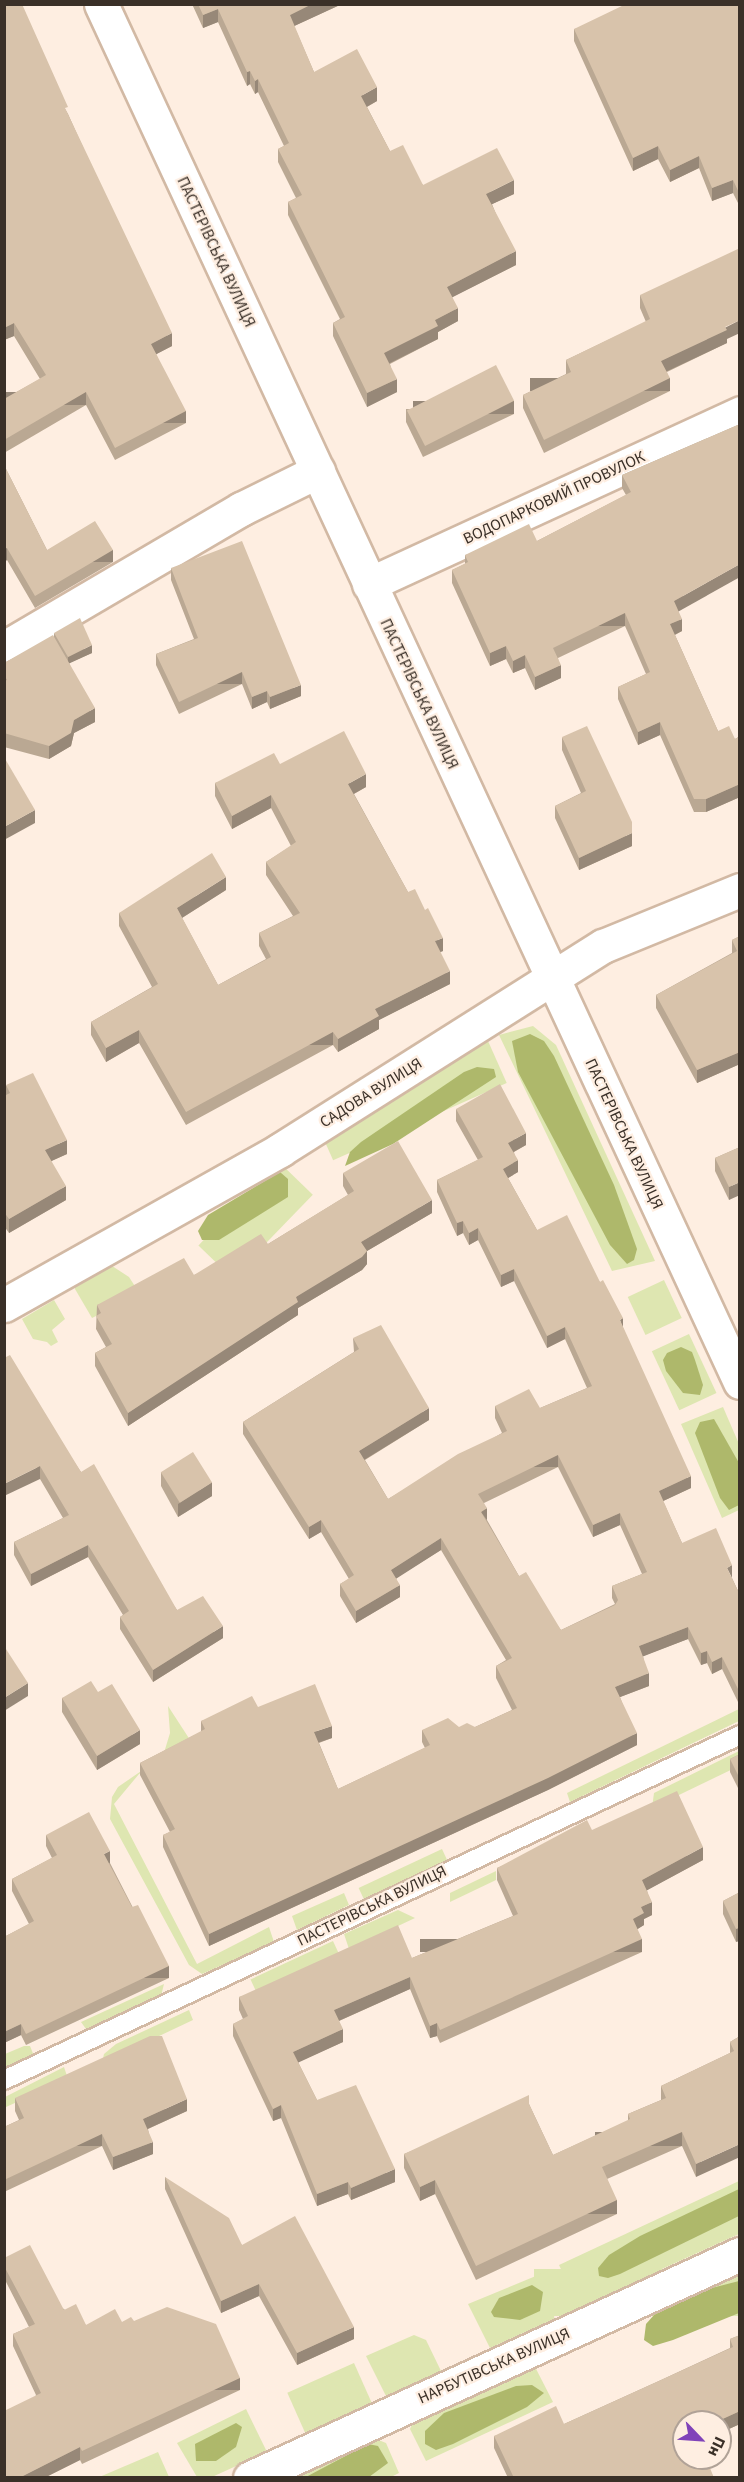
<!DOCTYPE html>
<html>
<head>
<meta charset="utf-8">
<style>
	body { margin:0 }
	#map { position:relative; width:744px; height:2482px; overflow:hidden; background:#feeee1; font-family:"Source Sans 3",sans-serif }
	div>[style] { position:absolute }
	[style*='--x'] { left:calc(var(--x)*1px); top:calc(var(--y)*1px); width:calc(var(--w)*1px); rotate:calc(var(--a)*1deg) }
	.green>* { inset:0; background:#dee6b1; transform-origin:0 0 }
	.forest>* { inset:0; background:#aeb86b }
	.roads { filter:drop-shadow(2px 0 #d2b9a4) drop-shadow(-2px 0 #d2b9a4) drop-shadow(0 2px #d2b9a4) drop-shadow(0 -2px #d2b9a4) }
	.lane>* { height:18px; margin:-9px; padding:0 9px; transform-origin:9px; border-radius:9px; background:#fff }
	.street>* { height:33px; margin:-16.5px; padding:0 16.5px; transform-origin:16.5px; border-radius:16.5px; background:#fff }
	.secondary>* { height:33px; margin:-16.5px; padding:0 16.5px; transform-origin:16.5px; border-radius:16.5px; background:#fff }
	.wall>* { inset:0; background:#baa893 }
	.shaded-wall>* { inset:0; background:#978878; transform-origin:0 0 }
	.building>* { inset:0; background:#d8c3ab; transform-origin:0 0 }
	span { translate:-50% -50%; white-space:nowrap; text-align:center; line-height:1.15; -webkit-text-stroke:4.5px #feeee1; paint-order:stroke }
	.street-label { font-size:16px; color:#3a3028 }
	.frame { position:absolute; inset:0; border:6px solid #3a3028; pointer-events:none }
	.north { position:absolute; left:672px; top:2410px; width:60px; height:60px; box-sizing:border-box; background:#feeee1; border:2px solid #b0a297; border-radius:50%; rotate:115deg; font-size:16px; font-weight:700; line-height:24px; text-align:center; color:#3a3028 }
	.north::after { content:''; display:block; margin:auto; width:21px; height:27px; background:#8043b9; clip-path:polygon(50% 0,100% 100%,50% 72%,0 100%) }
</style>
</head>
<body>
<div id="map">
	<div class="green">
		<i style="clip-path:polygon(533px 1026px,556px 1045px,655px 1261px,612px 1271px,499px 1035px)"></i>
		<i style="left:488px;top:1041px;width:46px;height:190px;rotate:66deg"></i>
		<i style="left:279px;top:1162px;width:47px;height:116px;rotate:44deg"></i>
		<i style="clip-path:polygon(106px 1262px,129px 1277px,140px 1294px,92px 1318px,75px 1289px,75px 1281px)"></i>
		<i style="left:664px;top:1280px;width:42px;height:40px;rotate:65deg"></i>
		<i style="clip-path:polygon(54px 1300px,65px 1319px,52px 1330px,58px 1342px,51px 1346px,47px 1342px,33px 1339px,22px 1319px)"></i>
		<i style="left:689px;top:1334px;width:65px;height:41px;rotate:65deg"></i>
		<i style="clip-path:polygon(723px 1407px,739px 1444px,739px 1510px,722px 1518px,681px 1424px)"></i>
		<i style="clip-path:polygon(168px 1706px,194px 1746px,139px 1774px,114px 1804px,197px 1964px,269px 1927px,274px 1942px,202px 1974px,189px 1965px,110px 1819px,112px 1797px,118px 1787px,163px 1756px,170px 1733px)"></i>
		<i style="clip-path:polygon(739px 1709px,739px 1721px,570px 1802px,567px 1793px)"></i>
		<i style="clip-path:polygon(739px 1751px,739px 1766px,652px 1808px,654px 1793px)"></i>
		<i style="left:442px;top:1849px;width:14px;height:92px;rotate:65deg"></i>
		<i style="clip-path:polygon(496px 1871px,496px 1880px,450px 1902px,450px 1893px)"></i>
		<i style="clip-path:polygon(344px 1893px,349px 1905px,297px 1930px,292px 1916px)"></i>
		<i style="clip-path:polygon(398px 1910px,415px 1918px,349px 1949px,344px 1934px)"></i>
		<i style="left:333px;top:1941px;width:14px;height:91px;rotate:65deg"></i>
		<i style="clip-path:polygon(164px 1984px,161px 1996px,96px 2027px,86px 2029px,81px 2022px)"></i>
		<i style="clip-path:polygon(189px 2010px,193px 2020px,102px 2063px,104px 2054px,116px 2044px)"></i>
		<i style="clip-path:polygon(24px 2046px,30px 2046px,34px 2056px,5px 2068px,5px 2054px)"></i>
		<i style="clip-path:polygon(64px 2067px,68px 2079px,6px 2107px,5px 2097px)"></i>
		<i style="clip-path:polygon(739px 2181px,739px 2234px,587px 2303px,572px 2292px,559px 2265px)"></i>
		<i style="left:739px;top:2269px;width:47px;height:205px;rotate:90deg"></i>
		<i style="clip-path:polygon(543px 2273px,555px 2305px,554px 2319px,490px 2348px,468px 2304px)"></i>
		<i style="clip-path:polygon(414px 2335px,426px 2340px,441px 2371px,386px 2396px,366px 2356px)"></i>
		<i style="left:354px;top:2363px;width:44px;height:73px;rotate:66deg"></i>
		<i style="clip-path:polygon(533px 2363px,553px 2402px,426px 2461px,410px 2429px,416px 2416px)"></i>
		<i style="clip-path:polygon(246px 2409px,267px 2452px,212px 2477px,197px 2477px,177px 2443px)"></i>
		<i style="clip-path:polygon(371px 2437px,386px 2443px,399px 2473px,389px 2478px,287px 2478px)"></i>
		<i style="clip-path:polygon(158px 2452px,169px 2477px,97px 2478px)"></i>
	</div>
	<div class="forest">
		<i style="clip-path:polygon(530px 1034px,544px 1041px,554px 1056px,614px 1185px,637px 1249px,634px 1260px,627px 1264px,610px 1245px,518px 1072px,512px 1041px)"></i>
		<i style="clip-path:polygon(477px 1067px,494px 1069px,496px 1077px,393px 1144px,345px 1166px,350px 1152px,361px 1142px,464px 1072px)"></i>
		<i style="clip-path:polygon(280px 1172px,288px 1179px,288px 1197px,219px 1240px,202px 1240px,198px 1231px,208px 1215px)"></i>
		<i style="clip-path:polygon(681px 1347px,692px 1352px,695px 1360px,703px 1385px,700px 1395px,683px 1393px,666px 1371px,663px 1360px,667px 1353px)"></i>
		<i style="clip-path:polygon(714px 1419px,739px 1463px,739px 1505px,729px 1510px,720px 1498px,695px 1433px,700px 1422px)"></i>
		<i style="clip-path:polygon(739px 2189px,739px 2216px,620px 2274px,608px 2278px,599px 2276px,598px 2268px,609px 2255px,640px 2236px)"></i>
		<i style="clip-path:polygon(739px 2281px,739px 2313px,673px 2340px,653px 2346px,644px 2340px,646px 2324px,654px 2315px,708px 2289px)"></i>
		<i style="clip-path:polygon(532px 2285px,543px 2292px,540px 2311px,520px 2320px,494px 2317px,491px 2312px,499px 2298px)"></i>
		<i style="clip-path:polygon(532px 2385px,544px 2393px,527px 2407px,453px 2444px,436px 2450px,425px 2444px,425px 2431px,444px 2413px,516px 2386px)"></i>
		<i style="clip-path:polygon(236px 2423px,242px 2427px,236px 2447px,216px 2461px,196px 2461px,195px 2444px)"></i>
		<i style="clip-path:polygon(368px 2444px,378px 2446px,388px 2463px,369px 2477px,306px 2477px)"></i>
	</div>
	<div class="roads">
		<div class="lane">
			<i style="--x:4;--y:2080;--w:813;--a:-25.11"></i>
		</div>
		<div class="street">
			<i style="--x:369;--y:584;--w:409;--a:-24.7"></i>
			<i style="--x:4;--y:648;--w:275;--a:-30.4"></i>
			<i style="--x:241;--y:509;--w:86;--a:-26.3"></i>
			<i style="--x:4;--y:1305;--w:317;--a:-29.3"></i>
			<i style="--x:280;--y:1150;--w:382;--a:-32.3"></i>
			<i style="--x:603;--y:946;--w:148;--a:-22.2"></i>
			<i style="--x:250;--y:2478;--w:539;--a:-24.57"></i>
		</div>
		<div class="secondary">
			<i style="--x:101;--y:4;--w:1519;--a:65.12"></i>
		</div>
	</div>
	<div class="wall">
		<i style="clip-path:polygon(4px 4px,68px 114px,172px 346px,156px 354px,186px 423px,115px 460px,86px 405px,4px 453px,4px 399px,40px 379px,14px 336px,4px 340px)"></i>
		<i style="clip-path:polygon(192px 4px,342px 4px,294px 26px,314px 72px,377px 101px,367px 107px,390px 151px,423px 185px,514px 194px,492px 204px,516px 265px,452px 297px,458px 321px,438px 332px,438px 339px,390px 364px,397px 392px,367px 407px,333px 336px,333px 323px,340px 319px,288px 215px,288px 202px,296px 198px,278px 162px,278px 149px,284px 146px,258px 92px,255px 94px,250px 84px,247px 86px,218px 22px,203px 28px)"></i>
		<i style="clip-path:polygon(740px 4px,740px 207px,733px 193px,712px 201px,699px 168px,670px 182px,658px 159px,633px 171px,574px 41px,574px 29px)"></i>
		<i style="clip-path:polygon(640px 295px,727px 339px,727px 343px,667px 372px,670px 391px,544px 453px,523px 408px,523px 395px,566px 374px,566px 360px,646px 322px,640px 308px)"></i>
		<i style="clip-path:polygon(406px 409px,514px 414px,423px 457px,406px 422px)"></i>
		<i style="clip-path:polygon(740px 424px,678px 611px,682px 631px,675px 635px,718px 731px,735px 739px,740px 736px,740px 797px,706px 812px,694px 812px,660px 735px,638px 745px,618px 699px,618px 687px,646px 674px,625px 626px,558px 658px,561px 678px,535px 690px,525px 668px,513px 673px,506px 659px,490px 666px,452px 583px,452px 570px,465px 564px,465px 555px,537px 541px,626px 495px,622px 488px,622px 475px)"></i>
		<i style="clip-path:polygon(4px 465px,47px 550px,113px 562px,35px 608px,7px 560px,4px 562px)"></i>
		<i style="clip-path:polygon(171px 568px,301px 696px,270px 709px,267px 702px,252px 709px,242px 684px,179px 714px,156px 665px,156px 654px,194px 639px,171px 580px)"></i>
		<i style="clip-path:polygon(54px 633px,92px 653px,69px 663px,95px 722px,74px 733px,71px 746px,49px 759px,4px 747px,4px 663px,54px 637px)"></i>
		<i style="clip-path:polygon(562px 737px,632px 846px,579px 870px,555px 818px,555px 806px,581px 793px,562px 750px)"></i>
		<i style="clip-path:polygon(280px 764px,366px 787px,354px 794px,408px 892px,443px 951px,440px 952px,450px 984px,379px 1020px,379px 1029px,338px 1052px,333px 1045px,186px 1125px,139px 1043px,106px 1062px,91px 1035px,91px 1022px,152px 987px,119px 926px,119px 913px,226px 890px,182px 918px,218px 985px,266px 959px,259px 946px,259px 933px,293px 916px,266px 875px,266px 862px,291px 846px,271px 808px,232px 829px,215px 796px,215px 783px)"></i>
		<i style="clip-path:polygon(740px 936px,740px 1064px,697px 1083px,656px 1008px,656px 995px,732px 953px,732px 940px)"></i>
		<i style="clip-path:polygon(6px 1085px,67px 1154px,51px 1161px,66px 1200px,9px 1233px,4px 1226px,4px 1096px,6px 1095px)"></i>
		<i style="clip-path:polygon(evenodd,456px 1109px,526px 1145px,514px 1152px,518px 1172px,508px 1178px,537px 1230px,600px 1282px,623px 1328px,691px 1488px,663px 1501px,682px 1543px,732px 1578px,740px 1595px,738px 1702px,722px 1669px,712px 1674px,707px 1663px,701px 1665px,688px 1639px,643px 1656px,649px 1686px,620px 1697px,637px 1745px,548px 1790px,209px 1946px,163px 1847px,163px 1835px,170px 1832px,140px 1775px,140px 1763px,201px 1732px,201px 1721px,258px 1707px,332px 1738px,319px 1743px,338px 1789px,425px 1748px,422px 1742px,422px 1730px,459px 1727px,475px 1727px,512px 1710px,496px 1678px,496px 1666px,506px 1660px,441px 1550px,396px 1578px,400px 1597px,356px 1623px,340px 1596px,340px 1584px,349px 1579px,321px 1532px,309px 1539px,243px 1434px,243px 1422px,354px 1352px,353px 1338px,429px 1420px,365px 1460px,388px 1499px,502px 1433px,495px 1418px,495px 1406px,540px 1408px,587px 1388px,565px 1339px,547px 1348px,514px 1281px,501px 1287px,478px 1240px,469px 1245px,463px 1233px,457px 1236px,437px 1192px,437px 1180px,478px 1160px,456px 1121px,456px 1109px,558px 1467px,593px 1537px,620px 1525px,642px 1574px,612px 1586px,612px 1598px,615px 1604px,561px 1630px,519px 1576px,487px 1520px,484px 1503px,558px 1467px)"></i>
		<i style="clip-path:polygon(740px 1147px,729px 1200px,715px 1171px,715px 1158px)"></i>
		<i style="clip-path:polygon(343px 1173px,432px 1213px,367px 1251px,367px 1264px,362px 1270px,298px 1308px,298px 1315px,128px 1426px,95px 1366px,95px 1353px,106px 1347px,96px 1329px,97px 1305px,194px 1275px,268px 1244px,348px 1195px,343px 1186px)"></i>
		<i style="clip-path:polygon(4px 1358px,81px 1472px,177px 1610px,223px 1638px,153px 1682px,120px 1629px,120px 1617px,123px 1615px,88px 1557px,31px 1586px,14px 1555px,14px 1542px,63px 1518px,40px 1479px)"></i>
		<i style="clip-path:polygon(161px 1472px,212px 1496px,178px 1517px,161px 1486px)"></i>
		<i style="clip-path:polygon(98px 1692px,140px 1744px,97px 1770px,62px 1712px,62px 1698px)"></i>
		<i style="clip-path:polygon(740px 1754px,740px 1792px,730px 1772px,730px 1759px)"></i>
		<i style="clip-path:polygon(592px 1830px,703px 1860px,647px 1890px,652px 1915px,644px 1919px,644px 1925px,637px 1929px,642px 1952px,440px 2043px,437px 2036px,430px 2038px,410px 1989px,339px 2021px,343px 2042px,298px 2062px,317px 2100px,395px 2182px,351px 2200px,348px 2194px,317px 2206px,281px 2118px,273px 2121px,233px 2036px,233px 2024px,243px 2019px,239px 2010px,239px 1997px,412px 1958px,513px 1916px,497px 1880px,497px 1868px)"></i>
		<i style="clip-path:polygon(46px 1835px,110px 1863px,169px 1978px,26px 2045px,21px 2035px,4px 2043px,4px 1937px,29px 1924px,12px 1891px,12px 1879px,52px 1858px,46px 1846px)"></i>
		<i style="clip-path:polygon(740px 1892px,736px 1942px,723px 1914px,723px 1901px)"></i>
		<i style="clip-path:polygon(740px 2036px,696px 2177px,682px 2146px,607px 2179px,617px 2214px,476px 2280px,435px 2194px,420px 2201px,404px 2168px,404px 2154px,529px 2104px,553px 2155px,628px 2121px,628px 2114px,661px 2100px,661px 2086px,730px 2053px,730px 2042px)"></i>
		<i style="clip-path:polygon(15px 2098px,187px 2111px,148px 2129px,153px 2154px,113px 2170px,102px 2146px,4px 2192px,4px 2127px,19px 2120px,15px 2111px)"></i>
		<i style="clip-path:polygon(165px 2177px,242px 2245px,354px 2339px,297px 2365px,259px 2296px,221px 2313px,165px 2189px)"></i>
		<i style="clip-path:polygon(4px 2266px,86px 2325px,134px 2321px,240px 2390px,82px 2464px,80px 2460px,44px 2478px,4px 2478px,36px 2395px,13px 2346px,13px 2334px,29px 2327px,4px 2278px)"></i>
		<i style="clip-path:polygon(740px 2335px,740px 2424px,720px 2433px,720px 2422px,684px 2422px,714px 2478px,508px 2478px,494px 2448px,494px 2436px,564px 2424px,661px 2380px,730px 2348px,730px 2339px)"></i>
	</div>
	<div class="shaded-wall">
		<i style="clip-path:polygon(312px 4px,342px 4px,290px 28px,290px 15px)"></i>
		<i style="clip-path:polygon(218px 9px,218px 22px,203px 28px,203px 15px)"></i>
		<i style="clip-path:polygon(250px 71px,250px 84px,247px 86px,247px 72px)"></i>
		<i style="clip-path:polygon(258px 79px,258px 92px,255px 94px,255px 81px)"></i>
		<i style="clip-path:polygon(377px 87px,377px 101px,361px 110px,361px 96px)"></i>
		<i style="clip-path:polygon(658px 146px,658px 159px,633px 171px,633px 158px)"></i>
		<i style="clip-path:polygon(699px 156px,699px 168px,670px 182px,670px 170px)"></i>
		<i style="clip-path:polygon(514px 180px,514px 194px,486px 207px,486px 194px)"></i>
		<i style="clip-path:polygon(733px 180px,733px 193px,712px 201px,712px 188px)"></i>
		<i style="clip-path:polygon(516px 251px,516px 265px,447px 300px,447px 287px)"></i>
		<i style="clip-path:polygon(458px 308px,458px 321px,438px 332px,438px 339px,384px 366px,384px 353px,435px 320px)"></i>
		<i style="clip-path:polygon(740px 320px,740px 333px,727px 339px,727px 343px,661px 374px,661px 361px)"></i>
		<i style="clip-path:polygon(14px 323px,14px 336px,4px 340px,4px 328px)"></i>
		<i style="clip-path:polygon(172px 333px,172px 346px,151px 357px,151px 344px)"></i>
		<i style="left:670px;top:378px;width:13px;height:140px;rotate:90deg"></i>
		<i style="clip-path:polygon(397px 379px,397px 392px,367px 407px,367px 393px)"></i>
		<i style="left:86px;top:392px;width:13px;height:95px;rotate:90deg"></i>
		<i style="left:514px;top:401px;width:13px;height:101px;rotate:90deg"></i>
		<i style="left:186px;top:411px;width:12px;height:80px;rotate:90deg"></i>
		<i style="clip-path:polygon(7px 548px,7px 560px,4px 562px,4px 549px)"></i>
		<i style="left:113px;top:550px;width:12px;height:91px;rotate:90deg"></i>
		<i style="clip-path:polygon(740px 564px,740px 577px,674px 614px,674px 601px)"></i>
		<i style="left:625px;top:613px;width:13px;height:80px;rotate:90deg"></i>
		<i style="clip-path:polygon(682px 619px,682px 631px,670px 637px,670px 624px)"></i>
		<i style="clip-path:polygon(92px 645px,92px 653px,68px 664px,68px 657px)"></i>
		<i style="clip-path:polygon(506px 646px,506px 659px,490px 666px,490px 653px)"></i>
		<i style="clip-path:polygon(525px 655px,525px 668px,513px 673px,513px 661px)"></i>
		<i style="clip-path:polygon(561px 665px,561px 678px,535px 690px,535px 677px)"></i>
		<i style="left:242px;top:672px;width:12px;height:70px;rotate:90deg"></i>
		<i style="clip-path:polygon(301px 685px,301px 696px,270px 709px,270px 697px)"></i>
		<i style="clip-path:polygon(267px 691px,267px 702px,252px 709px,252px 697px)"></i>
		<i style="clip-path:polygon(95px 708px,95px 722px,74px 733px,71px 746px,49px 759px,49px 746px,74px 720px)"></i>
		<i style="clip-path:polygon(660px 722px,660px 735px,638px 745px,638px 732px)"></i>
		<i style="clip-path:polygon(366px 774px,366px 787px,348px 797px,348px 784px)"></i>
		<i style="clip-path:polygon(740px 784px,740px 797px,706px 812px,706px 799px)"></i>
		<i style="clip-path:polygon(271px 795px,271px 808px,232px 829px,232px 816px)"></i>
		<i style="clip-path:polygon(35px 810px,35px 823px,4px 840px,4px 827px)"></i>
		<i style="clip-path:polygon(632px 833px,632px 846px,579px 870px,579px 858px)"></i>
		<i style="clip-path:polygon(226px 877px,226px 890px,177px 921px,177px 908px)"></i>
		<i style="clip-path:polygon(443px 938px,443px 951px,435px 954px,435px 941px)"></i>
		<i style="clip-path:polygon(450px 971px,450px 984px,379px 1020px,379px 1029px,338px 1052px,338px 1039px,375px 1009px)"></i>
		<i style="clip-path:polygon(139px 1030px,139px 1043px,106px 1062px,106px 1048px)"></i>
		<i style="left:333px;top:1032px;width:13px;height:167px;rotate:90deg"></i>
		<i style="clip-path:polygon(740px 1052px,740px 1064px,697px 1083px,697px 1070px)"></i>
		<i style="clip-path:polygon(526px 1133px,526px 1145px,508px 1155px,508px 1143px)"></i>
		<i style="clip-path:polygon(67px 1140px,67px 1154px,45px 1164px,45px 1150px)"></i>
		<i style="clip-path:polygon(518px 1160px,518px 1172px,503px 1181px,503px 1169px)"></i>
		<i style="clip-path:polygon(740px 1182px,740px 1195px,729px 1200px,729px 1187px)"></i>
		<i style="clip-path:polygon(66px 1186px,66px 1200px,9px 1233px,9px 1219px)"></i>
		<i style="clip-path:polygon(432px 1200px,432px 1213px,367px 1251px,367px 1264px,362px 1270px,298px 1308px,298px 1315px,128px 1426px,128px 1413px,296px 1297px,361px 1242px)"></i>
		<i style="clip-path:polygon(463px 1221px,463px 1233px,457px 1236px,457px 1223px)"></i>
		<i style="clip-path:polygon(478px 1228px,478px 1240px,469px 1245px,469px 1233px)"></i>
		<i style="clip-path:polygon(514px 1269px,514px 1281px,501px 1287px,501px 1275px)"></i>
		<i style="clip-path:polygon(623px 1318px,623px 1330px,620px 1320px)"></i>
		<i style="clip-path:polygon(565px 1327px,565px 1339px,547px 1348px,547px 1336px)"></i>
		<i style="clip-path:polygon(429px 1408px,429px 1420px,359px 1463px,359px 1451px)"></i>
		<i style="left:558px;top:1455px;width:12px;height:89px;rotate:90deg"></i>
		<i style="clip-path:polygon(40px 1466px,40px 1479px,4px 1496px,4px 1484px)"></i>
		<i style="clip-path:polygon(691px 1476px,691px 1488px,659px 1503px,659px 1491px)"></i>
		<i style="clip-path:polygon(212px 1482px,212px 1496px,178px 1517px,178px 1504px)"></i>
		<i style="clip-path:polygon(487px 1508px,487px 1520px,481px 1512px)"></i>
		<i style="clip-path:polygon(620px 1513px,620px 1525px,593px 1537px,593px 1525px)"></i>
		<i style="clip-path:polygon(321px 1520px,321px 1532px,309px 1539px,309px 1527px)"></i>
		<i style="clip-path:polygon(441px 1538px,441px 1550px,391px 1582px,391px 1570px)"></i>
		<i style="clip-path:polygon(88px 1545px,88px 1557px,31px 1586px,31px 1574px)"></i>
		<i style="clip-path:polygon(732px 1565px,732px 1578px,727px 1568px)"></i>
		<i style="clip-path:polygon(400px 1585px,400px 1597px,356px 1623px,356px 1611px)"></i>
		<i style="clip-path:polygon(223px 1626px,223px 1638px,153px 1682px,153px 1670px)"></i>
		<i style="clip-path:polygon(688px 1627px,688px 1639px,639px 1658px,639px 1646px)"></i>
		<i style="clip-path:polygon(707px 1651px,707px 1663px,701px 1665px,701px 1653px)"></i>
		<i style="clip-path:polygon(722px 1657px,722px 1669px,712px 1674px,712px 1662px)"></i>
		<i style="clip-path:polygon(649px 1673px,649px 1686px,615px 1699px,615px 1687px)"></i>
		<i style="clip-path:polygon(28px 1683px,28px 1696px,4px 1711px,4px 1698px)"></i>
		<i style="left:738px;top:1689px;width:2px;height:13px"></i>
		<i style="clip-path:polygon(332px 1726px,332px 1738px,314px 1744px,314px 1732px)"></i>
		<i style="clip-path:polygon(140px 1730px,140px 1744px,97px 1770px,97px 1756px)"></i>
		<i style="clip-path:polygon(637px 1733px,637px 1745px,548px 1790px,209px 1946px,209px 1934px)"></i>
		<i style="clip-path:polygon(703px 1847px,703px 1860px,642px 1893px,642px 1880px)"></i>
		<i style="clip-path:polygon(110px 1851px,110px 1863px,104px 1865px,104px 1854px)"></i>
		<i style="clip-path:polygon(652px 1902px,652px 1915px,644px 1919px,644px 1925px,633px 1932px,633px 1919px,641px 1907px)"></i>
		<i style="clip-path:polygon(740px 1927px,740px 1941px,736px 1942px,736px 1929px)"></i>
		<i style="left:642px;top:1939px;width:13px;height:222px;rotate:90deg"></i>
		<i style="left:169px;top:1966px;width:12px;height:158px;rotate:90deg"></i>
		<i style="clip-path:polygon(410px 1977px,410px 1989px,334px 2023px,334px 2010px)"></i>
		<i style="clip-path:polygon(437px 2023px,437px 2036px,430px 2038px,430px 2026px)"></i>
		<i style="clip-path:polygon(21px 2024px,21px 2035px,4px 2043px,4px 2032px)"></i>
		<i style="clip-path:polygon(343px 2029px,343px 2042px,293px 2065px,293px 2052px)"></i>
		<i style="clip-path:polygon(187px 2099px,187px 2111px,143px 2131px,143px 2119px)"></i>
		<i style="clip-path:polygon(281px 2105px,281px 2118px,273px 2121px,273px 2109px)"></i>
		<i style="left:682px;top:2132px;width:14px;height:87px;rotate:90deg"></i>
		<i style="left:102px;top:2134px;width:12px;height:108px;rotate:90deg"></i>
		<i style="clip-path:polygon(153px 2142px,153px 2154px,113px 2170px,113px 2157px)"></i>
		<i style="clip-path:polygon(740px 2144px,740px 2157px,696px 2177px,696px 2164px)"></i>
		<i style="clip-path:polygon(395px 2169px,395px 2182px,351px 2200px,351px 2188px)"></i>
		<i style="clip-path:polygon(435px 2180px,435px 2194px,420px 2201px,420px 2187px)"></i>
		<i style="clip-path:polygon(348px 2182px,348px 2194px,317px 2206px,317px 2194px)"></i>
		<i style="left:617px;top:2200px;width:14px;height:156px;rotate:90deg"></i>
		<i style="clip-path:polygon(259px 2284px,259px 2296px,221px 2313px,221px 2301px)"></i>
		<i style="clip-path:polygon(354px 2327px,354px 2339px,297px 2365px,297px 2353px)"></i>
		<i style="left:240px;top:2378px;width:12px;height:174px;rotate:90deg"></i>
		<i style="clip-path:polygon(740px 2411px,740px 2424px,720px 2433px,720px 2422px,716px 2422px)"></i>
		<i style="clip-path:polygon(80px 2447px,80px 2460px,44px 2478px,19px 2478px)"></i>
	</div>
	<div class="building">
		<i style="clip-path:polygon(4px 4px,22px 4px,68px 107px,65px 108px,172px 333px,151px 344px,186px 411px,115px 448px,86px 392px,4px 440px,4px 399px,46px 375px,14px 323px,4px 328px)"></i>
		<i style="clip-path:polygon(198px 4px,312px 4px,290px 15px,314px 72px,357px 49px,377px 87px,361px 96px,390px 151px,403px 145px,423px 185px,497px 148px,514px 180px,486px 194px,516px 251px,447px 287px,458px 308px,435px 320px,438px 326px,384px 353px,397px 379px,367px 393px,333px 323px,345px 317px,288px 202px,302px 195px,278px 149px,289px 143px,258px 79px,255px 81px,250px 71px,247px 72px,218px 9px,203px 15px)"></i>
		<i style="clip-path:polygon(626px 4px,740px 4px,740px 195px,733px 180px,712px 188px,699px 156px,670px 170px,658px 146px,633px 158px,574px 29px)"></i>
		<i style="clip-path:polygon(740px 248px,740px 320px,725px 327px,727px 330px,661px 361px,670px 378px,544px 440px,523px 395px,571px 372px,566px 360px,650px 319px,640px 295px)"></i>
		<i style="left:496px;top:365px;width:40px;height:100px;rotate:63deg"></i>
		<i style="clip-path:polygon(740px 424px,740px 564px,674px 601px,682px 619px,670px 624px,718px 731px,729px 726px,735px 739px,740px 736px,740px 784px,706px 799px,694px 799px,660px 722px,638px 732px,618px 687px,650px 672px,625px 613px,553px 648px,561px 665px,535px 677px,525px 655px,513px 661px,506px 646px,490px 653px,452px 570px,468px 562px,465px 555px,529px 524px,537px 541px,631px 492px,622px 475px)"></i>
		<i style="clip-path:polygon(4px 465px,47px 550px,95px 521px,113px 550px,35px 596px,7px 548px,4px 549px)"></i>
		<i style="clip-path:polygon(242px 541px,301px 685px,270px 697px,267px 691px,252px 697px,242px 672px,179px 702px,156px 654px,198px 638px,171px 568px)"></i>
		<i style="clip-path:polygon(80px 618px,92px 645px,68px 657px,54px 633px)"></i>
		<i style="clip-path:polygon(53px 635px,95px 708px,74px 720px,71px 733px,49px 746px,4px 733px,4px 681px,7px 680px,4px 675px,4px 663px)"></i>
		<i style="clip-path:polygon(587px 726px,632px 822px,632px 833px,579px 858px,555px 806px,586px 791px,562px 737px)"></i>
		<i style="clip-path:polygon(344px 731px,366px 774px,348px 784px,408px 892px,415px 889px,425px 910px,428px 908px,443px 938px,435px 941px,450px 971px,375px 1009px,379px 1016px,338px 1039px,333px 1032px,186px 1112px,139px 1030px,106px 1048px,91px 1022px,158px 984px,119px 913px,212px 853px,226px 877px,177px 908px,218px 985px,271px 957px,259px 933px,300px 913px,266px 862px,296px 842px,271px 795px,232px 816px,215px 783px,274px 753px,280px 764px)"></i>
		<i style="clip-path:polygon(4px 757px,35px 810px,4px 827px)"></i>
		<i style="clip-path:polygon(740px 936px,740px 1052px,697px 1070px,656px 995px,737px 951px,732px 940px)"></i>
		<i style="clip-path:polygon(33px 1073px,67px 1140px,45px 1150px,66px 1186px,9px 1219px,4px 1212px,4px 1096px,10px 1093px,6px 1085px)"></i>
		<i style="clip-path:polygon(evenodd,500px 1084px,526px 1133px,508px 1143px,518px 1160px,503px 1169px,537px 1230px,567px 1215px,600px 1282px,603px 1280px,623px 1318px,620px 1320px,691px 1476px,659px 1491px,682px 1543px,716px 1528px,732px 1565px,727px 1568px,740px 1595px,740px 1689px,738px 1689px,722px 1657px,712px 1662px,707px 1651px,701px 1653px,688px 1627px,639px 1646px,649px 1673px,615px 1687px,637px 1733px,548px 1778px,209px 1934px,163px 1835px,175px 1829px,140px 1763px,205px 1729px,201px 1721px,252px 1696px,258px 1707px,315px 1684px,332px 1726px,314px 1732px,338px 1789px,430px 1745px,422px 1730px,448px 1718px,459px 1727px,467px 1723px,475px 1727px,517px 1708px,496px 1666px,512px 1658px,441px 1538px,391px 1570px,400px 1585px,356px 1611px,340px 1584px,354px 1575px,321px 1520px,309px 1527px,243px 1422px,359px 1349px,353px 1338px,381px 1325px,429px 1408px,359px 1451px,388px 1499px,458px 1454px,507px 1431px,495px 1406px,529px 1389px,540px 1408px,592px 1386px,565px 1327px,547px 1336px,514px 1269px,501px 1275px,478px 1228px,469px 1233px,463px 1221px,457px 1223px,437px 1180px,483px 1157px,456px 1109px,500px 1084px,558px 1455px,593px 1525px,620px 1513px,647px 1572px,612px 1586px,618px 1600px,615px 1605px,561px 1630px,526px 1572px,519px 1576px,481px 1512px,487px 1508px,478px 1494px,558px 1455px)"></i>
		<i style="clip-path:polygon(398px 1141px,432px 1200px,361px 1242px,367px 1251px,362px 1257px,296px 1297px,298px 1302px,128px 1413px,95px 1353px,112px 1344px,96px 1316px,101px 1313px,97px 1305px,184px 1258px,194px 1275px,261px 1234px,268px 1244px,354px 1191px,343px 1173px)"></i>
		<i style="clip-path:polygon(740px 1147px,740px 1182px,729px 1187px,715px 1158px)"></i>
		<i style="clip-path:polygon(10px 1355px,81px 1472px,94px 1464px,177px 1610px,203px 1596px,223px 1626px,153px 1670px,120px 1617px,129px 1611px,88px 1545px,31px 1574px,14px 1542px,69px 1515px,40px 1466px,4px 1484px,4px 1358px)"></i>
		<i style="left:193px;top:1452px;width:36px;height:38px;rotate:58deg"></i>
		<i style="clip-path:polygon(4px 1646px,28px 1683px,4px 1698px)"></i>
		<i style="clip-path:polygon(91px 1681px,98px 1692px,112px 1684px,140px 1730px,97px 1756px,62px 1698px)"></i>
		<i style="clip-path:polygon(740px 1754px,740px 1779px,730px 1759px)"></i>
		<i style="clip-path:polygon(677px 1791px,703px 1847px,642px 1880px,652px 1902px,641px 1907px,644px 1913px,633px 1919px,642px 1939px,440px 2030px,437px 2023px,430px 2026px,410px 1977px,334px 2010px,343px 2029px,293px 2052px,317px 2100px,356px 2085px,395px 2169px,351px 2188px,348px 2182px,317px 2194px,281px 2105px,273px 2109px,233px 2024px,248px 2016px,239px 1997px,398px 1925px,412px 1958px,518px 1914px,497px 1868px,587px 1820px,592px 1830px)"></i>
		<i style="clip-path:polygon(89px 1812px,110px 1851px,104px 1854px,132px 1907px,138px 1905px,169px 1966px,26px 2034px,21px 2024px,4px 2032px,4px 1937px,34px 1921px,12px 1879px,57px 1855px,46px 1835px)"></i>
		<i style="clip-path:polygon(740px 1892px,740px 1927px,736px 1929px,723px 1901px)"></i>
		<i style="clip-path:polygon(150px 2036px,162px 2036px,187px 2099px,143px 2119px,153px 2142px,113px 2157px,102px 2134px,4px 2180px,4px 2127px,24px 2118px,15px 2098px)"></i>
		<i style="clip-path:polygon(740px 2036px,740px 2144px,696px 2164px,682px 2132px,602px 2167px,617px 2200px,476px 2266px,435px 2180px,420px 2187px,404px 2154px,529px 2095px,529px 2104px,553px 2155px,630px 2119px,628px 2114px,666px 2098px,661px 2086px,734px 2051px,730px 2042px)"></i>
		<i style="clip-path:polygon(165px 2177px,229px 2218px,242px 2245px,295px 2216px,354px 2327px,297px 2353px,259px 2284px,221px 2301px)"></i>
		<i style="clip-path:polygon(30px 2245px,64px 2310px,76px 2304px,86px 2325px,115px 2309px,122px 2322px,131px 2317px,134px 2321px,167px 2307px,216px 2324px,240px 2378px,82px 2451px,80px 2447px,19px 2478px,4px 2478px,4px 2411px,41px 2393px,13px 2334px,35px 2324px,4px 2266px,4px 2258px)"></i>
		<i style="clip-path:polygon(740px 2335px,740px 2411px,716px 2422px,684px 2422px,684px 2458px,706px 2458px,714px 2478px,514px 2478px,494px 2436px,556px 2406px,564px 2424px,661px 2380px,733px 2347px,730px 2339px)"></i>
	</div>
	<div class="street-label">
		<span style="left:216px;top:252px;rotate:65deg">ПАСТЕРІВСЬКА ВУЛИЦЯ</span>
		<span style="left:554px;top:498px;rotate:-25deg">ВОДОПАРКОВИЙ ПРОВУЛОК</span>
		<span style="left:419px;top:694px;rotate:65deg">ПАСТЕРІВСЬКА ВУЛИЦЯ</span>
		<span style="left:371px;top:1093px;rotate:-32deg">САДОВА ВУЛИЦЯ</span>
		<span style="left:624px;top:1134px;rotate:65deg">ПАСТЕРІВСЬКА ВУЛИЦЯ</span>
		<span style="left:372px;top:1906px;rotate:-26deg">ПАСТЕРІВСЬКА ВУЛИЦЯ</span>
		<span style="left:494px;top:2366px;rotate:-24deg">НАРБУТІВСЬКА ВУЛИЦЯ</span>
	</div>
	<div class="frame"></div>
	<div class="north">Пн</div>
</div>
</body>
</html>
